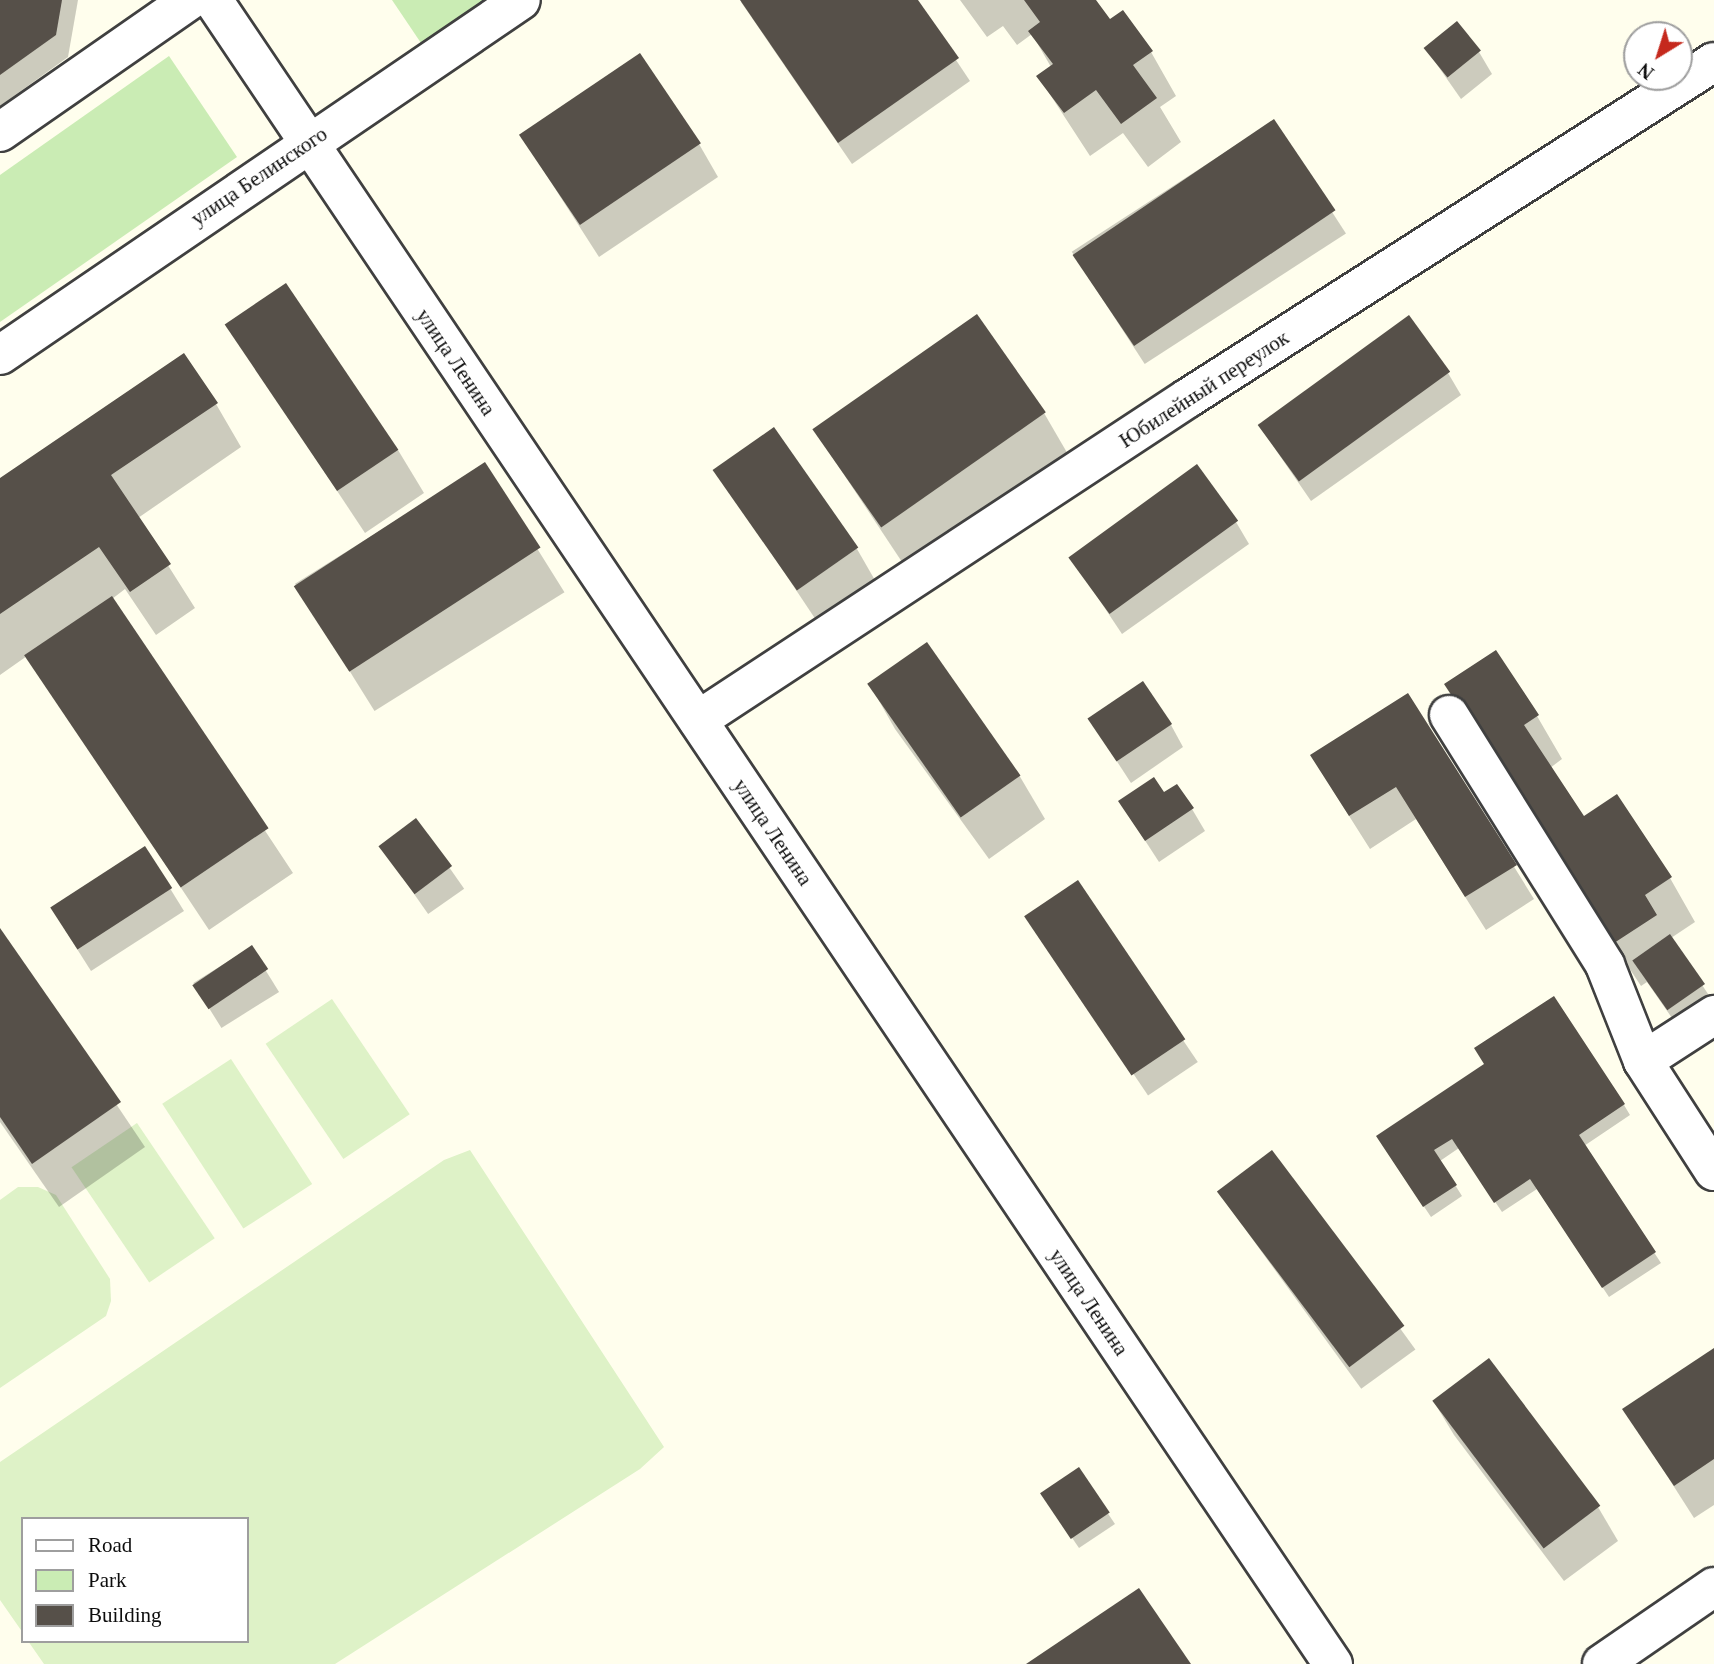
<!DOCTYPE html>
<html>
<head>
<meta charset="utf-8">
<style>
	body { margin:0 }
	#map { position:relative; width:1714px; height:1664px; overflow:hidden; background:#fffeed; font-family:Georgia,serif }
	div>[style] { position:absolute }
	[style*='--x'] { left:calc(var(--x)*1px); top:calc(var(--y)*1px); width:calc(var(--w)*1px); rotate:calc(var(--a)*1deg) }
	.green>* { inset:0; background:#caecb4 }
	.pitch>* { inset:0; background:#def2c7; transform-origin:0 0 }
	.shadow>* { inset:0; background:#0003; transform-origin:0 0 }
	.building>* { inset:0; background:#565049; transform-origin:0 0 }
	.roads { filter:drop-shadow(2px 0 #404040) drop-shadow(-2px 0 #404040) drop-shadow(0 2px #404040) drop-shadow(0 -2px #404040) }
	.minor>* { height:38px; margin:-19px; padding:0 19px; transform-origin:19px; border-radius:19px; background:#fff }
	span { translate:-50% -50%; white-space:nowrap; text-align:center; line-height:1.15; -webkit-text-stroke:7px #fff; paint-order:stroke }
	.street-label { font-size:21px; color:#0d0d0d }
	.legend { position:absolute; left:21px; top:1517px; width:228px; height:126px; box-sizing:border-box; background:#fff; border:2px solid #9e9e9e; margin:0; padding:9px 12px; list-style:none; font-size:21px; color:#0d0d0d }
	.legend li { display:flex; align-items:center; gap:14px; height:35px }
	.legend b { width:35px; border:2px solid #9e9e9e }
	.north { position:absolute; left:1623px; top:21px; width:70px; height:70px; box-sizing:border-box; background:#fff; border:2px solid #9e9e9e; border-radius:50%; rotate:218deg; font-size:19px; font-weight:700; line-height:28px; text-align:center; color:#0d0d0d }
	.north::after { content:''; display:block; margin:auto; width:24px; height:32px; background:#c5291d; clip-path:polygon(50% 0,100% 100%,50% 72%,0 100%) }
</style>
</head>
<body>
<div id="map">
	<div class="green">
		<i style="clip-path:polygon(392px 0,484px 0,421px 43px)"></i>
		<i style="clip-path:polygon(169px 56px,237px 157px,0 322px,0 175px)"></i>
	</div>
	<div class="pitch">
		<i style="left:332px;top:999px;width:139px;height:80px;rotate:56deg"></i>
		<i style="left:231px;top:1059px;width:149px;height:82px;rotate:57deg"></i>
		<i style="left:137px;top:1123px;width:139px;height:79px;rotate:56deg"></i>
		<i style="clip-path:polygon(470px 1150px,664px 1447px,640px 1469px,335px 1664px,44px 1664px,28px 1641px,247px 1641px,247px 1519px,23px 1519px,23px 1633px,0 1600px,0 1462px,444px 1160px)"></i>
		<i style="clip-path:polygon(18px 1187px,38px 1187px,56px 1195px,110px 1279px,111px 1301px,106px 1316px,0 1388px,0 1200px)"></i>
	</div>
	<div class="shadow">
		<i style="clip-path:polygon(0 0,78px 0,68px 57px,0 106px)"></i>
		<i style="clip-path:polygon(916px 0,970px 81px,852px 164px,741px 2px)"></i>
		<i style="clip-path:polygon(960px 0,1094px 0,1110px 22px,1151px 52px,1176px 96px,1160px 107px,1181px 142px,1148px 167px,1123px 133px,1090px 156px,1038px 76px,1051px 67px,1032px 34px,1017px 45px,1003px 26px,987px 37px)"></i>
		<i style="clip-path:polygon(1426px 49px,1479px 52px,1492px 74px,1461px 99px)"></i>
		<i style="left:1273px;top:121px;width:134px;height:240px;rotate:57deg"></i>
		<i style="clip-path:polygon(520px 134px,699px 144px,718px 177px,599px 257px)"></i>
		<i style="clip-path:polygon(227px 325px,398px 450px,424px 493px,365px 533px)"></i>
		<i style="clip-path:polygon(1448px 373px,1461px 395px,1311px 501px,1258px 424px)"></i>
		<i style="clip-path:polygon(216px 404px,241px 447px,138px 518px,195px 608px,156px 635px,125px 589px,112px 599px,293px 873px,209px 930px,27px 656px,0 675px,0 480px)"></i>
		<i style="clip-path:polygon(1044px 413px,1069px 456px,908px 571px,815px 431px)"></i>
		<i style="left:485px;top:465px;width:150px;height:224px;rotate:58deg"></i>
		<i style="clip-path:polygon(716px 470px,857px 549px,876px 582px,818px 623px)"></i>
		<i style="clip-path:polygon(1236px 522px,1249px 544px,1122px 634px,1070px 556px)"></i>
		<i style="clip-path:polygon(870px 685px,1019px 775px,1045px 819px,989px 859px,895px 729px)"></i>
		<i style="clip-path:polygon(1408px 696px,1534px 899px,1486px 930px,1416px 819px,1370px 849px,1332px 789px)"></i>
		<i style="clip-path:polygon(1537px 716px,1562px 759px,1550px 768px,1584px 818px,1670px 878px,1695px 922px,1671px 938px,1714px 1003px,1681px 1031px,1647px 982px,1641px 986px,1471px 728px)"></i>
		<i style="clip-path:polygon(1090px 720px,1171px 725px,1183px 747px,1131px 783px)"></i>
		<i style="clip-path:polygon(1164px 795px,1192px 809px,1205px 831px,1159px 862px,1120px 802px)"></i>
		<i style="left:416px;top:820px;width:84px;height:44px;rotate:55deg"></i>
		<i style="clip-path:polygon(145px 848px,184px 911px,91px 971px,65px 930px)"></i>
		<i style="left:1077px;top:883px;width:216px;height:60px;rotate:56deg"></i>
		<i style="clip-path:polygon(0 931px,145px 1147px,59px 1207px,0 1122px)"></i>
		<i style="left:251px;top:947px;width:53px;height:68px;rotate:58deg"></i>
		<i style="clip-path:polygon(1624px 1105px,1630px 1115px,1584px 1146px,1661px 1263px,1609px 1297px,1537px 1189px,1502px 1212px,1459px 1148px,1440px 1161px,1462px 1196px,1431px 1217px,1384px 1147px)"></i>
		<i style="left:1272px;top:1152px;width:244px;height:67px;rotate:54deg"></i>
		<i style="clip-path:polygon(1714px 1350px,1714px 1505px,1694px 1518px,1625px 1410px)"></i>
		<i style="clip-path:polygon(1489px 1361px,1598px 1507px,1618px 1541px,1564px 1581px,1454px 1435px,1434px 1402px)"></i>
		<i style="clip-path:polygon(1078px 1469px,1115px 1524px,1079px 1548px,1049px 1504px)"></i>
	</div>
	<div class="building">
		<i style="clip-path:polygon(0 0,62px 0,56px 35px,0 75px)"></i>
		<i style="clip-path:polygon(740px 0,918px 0,959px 58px,838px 143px)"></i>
		<i style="clip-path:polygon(1024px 0,1096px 0,1110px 19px,1123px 10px,1153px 51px,1133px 65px,1157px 98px,1121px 124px,1096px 90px,1064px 113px,1036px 76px,1053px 64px,1028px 31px,1040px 22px)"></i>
		<i style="left:1457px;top:21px;width:38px;height:43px;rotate:51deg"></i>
		<i style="left:640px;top:53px;width:109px;height:146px;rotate:56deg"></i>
		<i style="left:1274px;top:119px;width:110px;height:243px;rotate:56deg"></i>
		<i style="left:286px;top:283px;width:201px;height:74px;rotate:56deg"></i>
		<i style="left:977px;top:314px;width:120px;height:201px;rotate:55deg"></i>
		<i style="left:1409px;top:315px;width:70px;height:187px;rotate:54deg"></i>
		<i style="clip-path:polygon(184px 353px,218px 403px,111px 475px,171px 564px,130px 592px,99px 547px,0 614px,0 478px)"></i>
		<i style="left:774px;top:427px;width:147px;height:75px;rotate:55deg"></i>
		<i style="left:485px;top:462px;width:102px;height:228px;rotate:57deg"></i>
		<i style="left:1197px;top:464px;width:70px;height:159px;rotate:54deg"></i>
		<i style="left:112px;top:596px;width:280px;height:106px;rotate:56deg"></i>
		<i style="left:927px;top:642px;width:163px;height:73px;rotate:55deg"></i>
		<i style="clip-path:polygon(1496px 650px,1539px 715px,1524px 725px,1584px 816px,1617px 794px,1672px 877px,1645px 895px,1657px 915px,1614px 943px,1444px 684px)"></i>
		<i style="left:1143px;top:681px;width:52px;height:67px;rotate:56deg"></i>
		<i style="clip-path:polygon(1408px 693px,1517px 865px,1465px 897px,1396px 787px,1349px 816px,1310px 755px)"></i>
		<i style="clip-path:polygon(1154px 777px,1164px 792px,1177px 784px,1194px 808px,1145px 841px,1118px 801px)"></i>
		<i style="left:416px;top:818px;width:60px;height:47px;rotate:53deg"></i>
		<i style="left:145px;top:846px;width:50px;height:113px;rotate:57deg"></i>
		<i style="left:1078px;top:880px;width:192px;height:65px;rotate:56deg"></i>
		<i style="clip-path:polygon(0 928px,121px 1102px,32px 1164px,0 1117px)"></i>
		<i style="left:1670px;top:934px;width:61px;height:46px;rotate:55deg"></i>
		<i style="left:252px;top:945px;width:29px;height:72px;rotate:56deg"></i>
		<i style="clip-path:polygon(1554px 996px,1625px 1104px,1579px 1135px,1656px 1252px,1602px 1288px,1530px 1179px,1494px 1203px,1452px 1139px,1434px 1150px,1457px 1185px,1423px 1207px,1376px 1136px,1484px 1064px,1474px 1048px)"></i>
		<i style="left:1272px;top:1150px;width:220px;height:69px;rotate:53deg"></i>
		<i style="clip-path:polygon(1714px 1348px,1714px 1459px,1674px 1486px,1622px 1409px)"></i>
		<i style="left:1489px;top:1358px;width:185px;height:71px;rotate:53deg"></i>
		<i style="left:1079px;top:1467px;width:55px;height:47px;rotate:56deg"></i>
		<i style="clip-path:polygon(1139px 1588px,1191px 1664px,1026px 1664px)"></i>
	</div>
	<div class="roads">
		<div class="minor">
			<i style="--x:213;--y:0;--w:2006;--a:56.06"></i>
			<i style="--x:0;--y:132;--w:231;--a:-34.8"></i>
			<i style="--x:0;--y:355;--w:630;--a:-34.27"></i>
			<i style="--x:1449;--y:715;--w:295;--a:58"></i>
			<i style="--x:1605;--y:965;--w:103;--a:68.4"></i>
			<i style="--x:1643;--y:1061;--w:131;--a:57.2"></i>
			<i style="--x:698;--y:720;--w:586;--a:-33.31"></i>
			<i style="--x:1188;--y:398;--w:624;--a:-32.57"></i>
			<i style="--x:1643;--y:1061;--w:85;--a:-32.9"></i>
			<i style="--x:1602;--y:1664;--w:136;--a:-34.5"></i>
		</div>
	</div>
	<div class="street-label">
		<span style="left:259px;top:176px;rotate:-34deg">улица Белинского</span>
		<span style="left:456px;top:362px;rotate:56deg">улица Ленина</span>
		<span style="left:1204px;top:389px;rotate:-33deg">Юбилейный переулок</span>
		<span style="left:773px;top:832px;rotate:56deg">улица Ленина</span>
		<span style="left:1089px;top:1302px;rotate:56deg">улица Ленина</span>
	</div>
	<ul class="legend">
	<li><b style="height:9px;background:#fff"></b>Road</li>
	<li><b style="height:19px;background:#caecb4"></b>Park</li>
	<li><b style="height:19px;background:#565049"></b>Building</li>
	</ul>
	<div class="north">N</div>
</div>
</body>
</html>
